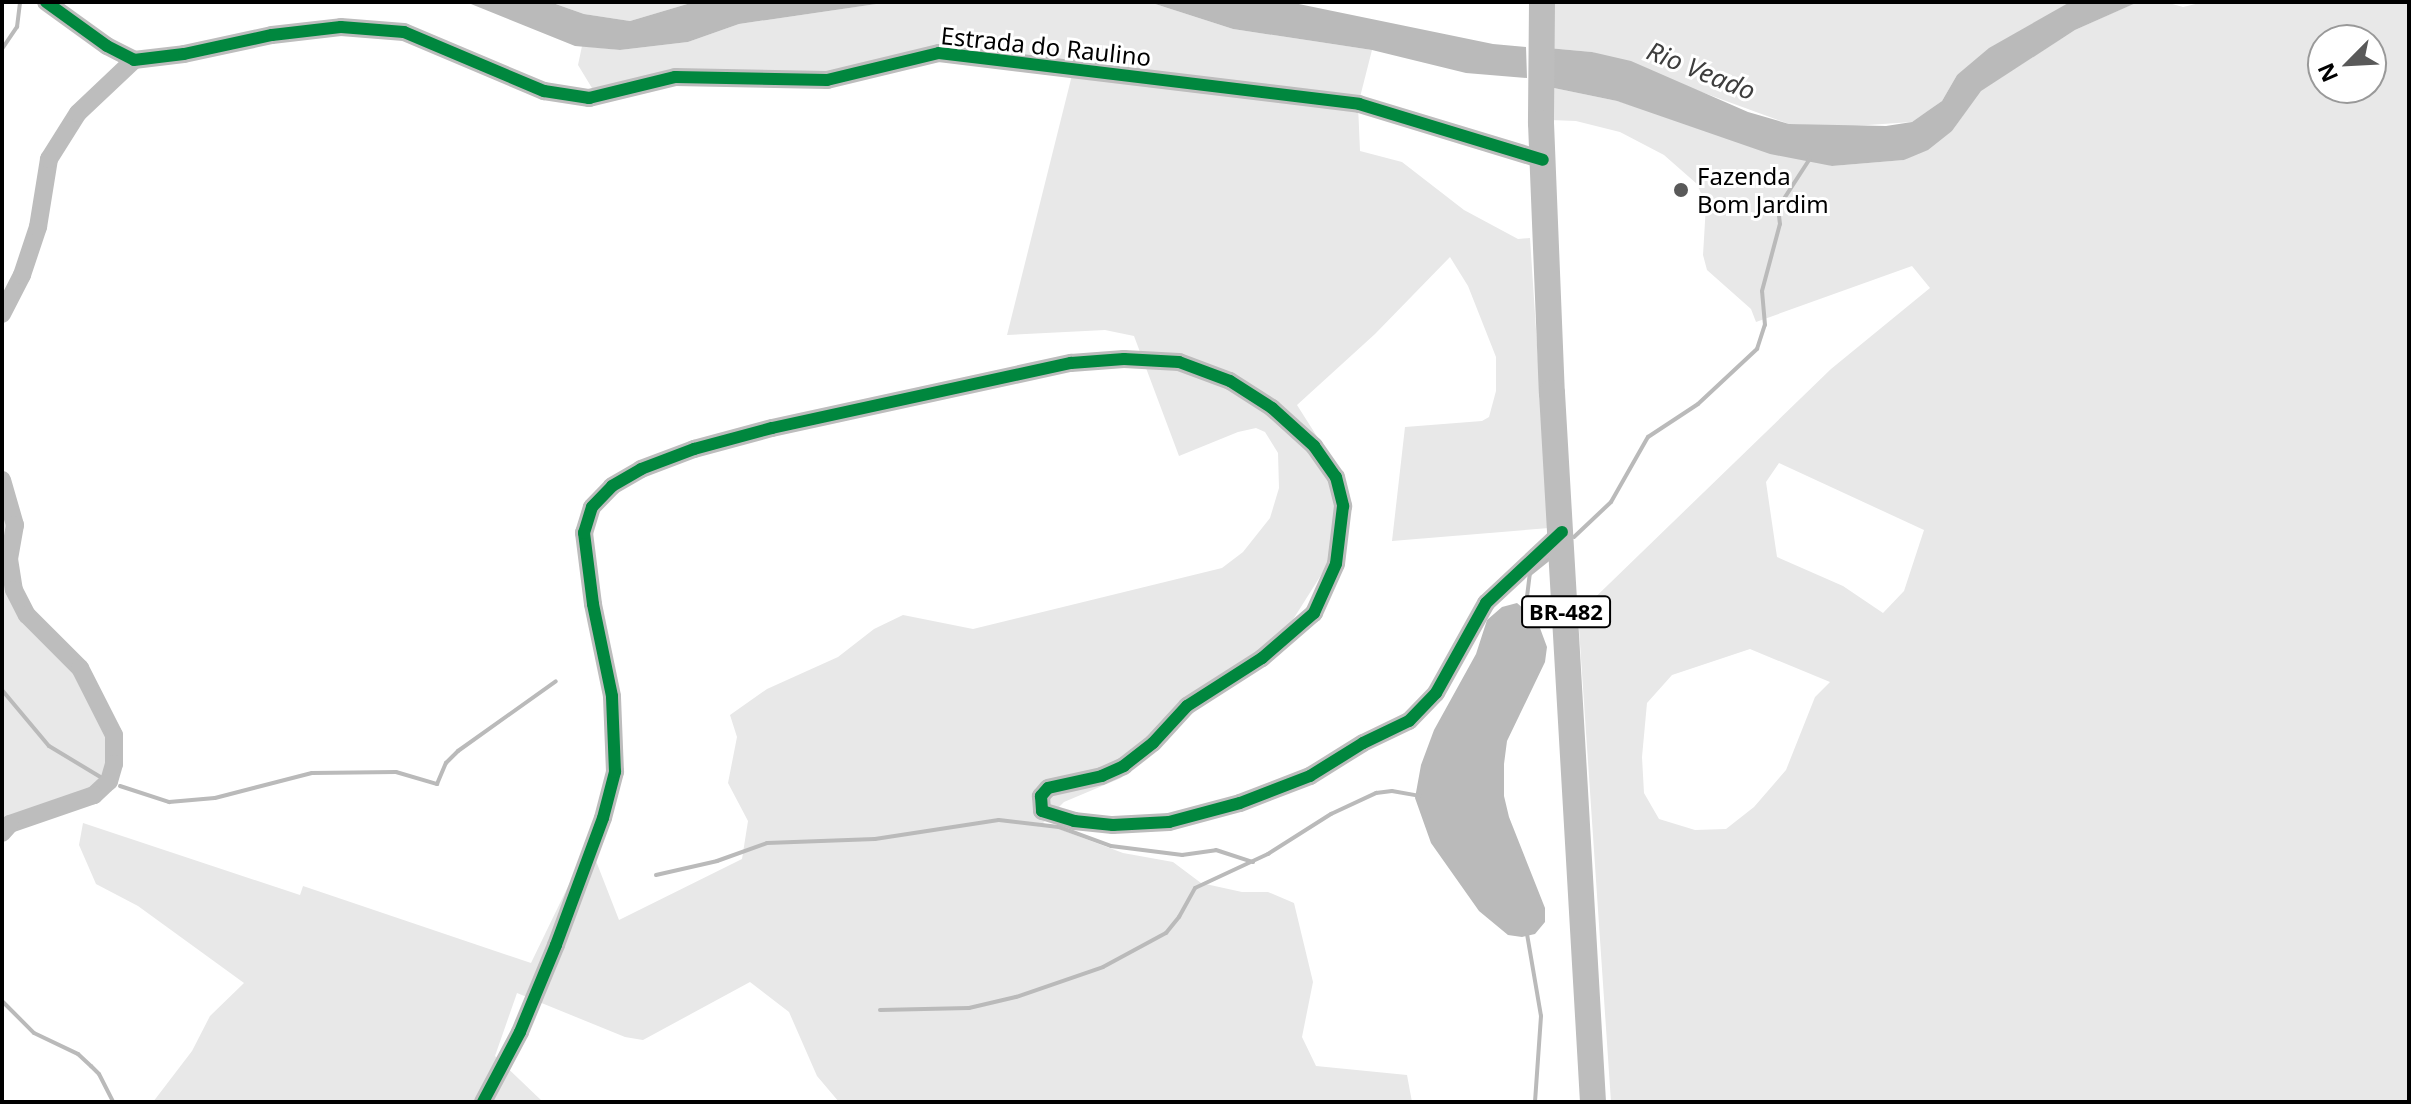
<!DOCTYPE html>
<html>
<head>
<meta charset="utf-8">
<style>
	body { margin:0 }
	#map { position:relative; width:2411px; height:1104px; overflow:hidden; background:#fff; font-family:"Noto Sans",sans-serif }
	div>[style] { position:absolute }
	[style*='--x'] { left:calc(var(--x)*1px); top:calc(var(--y)*1px); width:calc(var(--w)*1px); rotate:calc(var(--a)*1deg) }
	.green>* { inset:0; background:#e8e8e8 }
	.water>* { inset:0; background:#bababa }
	.stream>* { height:4px; margin:-2px; padding:0 2px; transform-origin:2px; border-radius:2px; background:#bababa }
	.minor>* { height:18px; margin:-9px; padding:0 9px; transform-origin:9px; border-radius:9px; background:#bdbdbd }
	.highway>* { height:26px; margin:-13px; padding:0 13px; transform-origin:13px; border-radius:13px; background:#bdbdbd }
	.cycleway>* { height:12px; margin:-6px; padding:0 6px; transform-origin:6px; border-radius:6px; background:#00873e }
	.dots>* { width:22px; height:22px; translate:-50% -50%; box-sizing:border-box; border:4px solid #fff; border-radius:50% }
	span { translate:-50% -50%; white-space:nowrap; text-align:center; line-height:1.15; -webkit-text-stroke:6px #fff; paint-order:stroke }
	.shield-label span { padding:2px 6px; background:#fff; border:2px solid; border-radius:6px; -webkit-text-stroke-width:0 }
	.shield-label { font-size:22px; color:#000; font-weight:700 }
	.street-label { font-size:24px; color:#000 }
	.poi-label { font-size:24px; color:#000 }
	.left { translate:0 -50%; text-align:left }
	.water-label { font-size:26px; color:#3e3e3e; font-style:italic }
	.frame { position:absolute; inset:0; border:4px solid #000; pointer-events:none }
	.north { position:absolute; left:2307px; top:24px; width:80px; height:80px; box-sizing:border-box; background:#fff; border:2px solid #999; border-radius:50%; rotate:246deg; font-size:22px; font-weight:700; line-height:32px; text-align:center; color:#000 }
	.north::after { content:''; display:block; margin:auto; width:28px; height:36px; background:#595959; clip-path:polygon(50% 0,100% 100%,50% 72%,0 100%) }
</style>
</head>
<body>
<div id="map">
	<div class="green">
		<i style="clip-path:polygon(550px 2px,694px 2px,630px 21px,584px 14px)"></i>
		<i style="clip-path:polygon(890px 2px,1149px 2px,1233px 29px,1372px 50px,1358px 105px,1360px 151px,1402px 162px,1464px 210px,1518px 239px,1530px 238px,1549px 528px,1392px 541px,1405px 427px,1482px 421px,1489px 417px,1496px 391px,1496px 357px,1468px 286px,1450px 257px,1375px 334px,1297px 405px,1330px 457px,1340px 545px,1282px 637px,1163px 734px,1121px 778px,1064px 802px,1043px 823px,1123px 853px,1173px 862px,1201px 883px,1242px 892px,1268px 892px,1294px 903px,1313px 982px,1302px 1037px,1316px 1066px,1407px 1075px,1412px 1102px,839px 1102px,817px 1076px,789px 1012px,750px 982px,643px 1040px,625px 1037px,517px 993px,495px 1056px,543px 1102px,153px 1102px,192px 1051px,210px 1016px,244px 983px,138px 906px,96px 884px,79px 845px,83px 823px,300px 895px,303px 886px,531px 963px,589px 843px,619px 920px,742px 859px,748px 821px,728px 783px,737px 737px,730px 715px,767px 689px,838px 657px,874px 629px,903px 615px,973px 629px,1222px 568px,1243px 552px,1270px 518px,1279px 488px,1278px 453px,1265px 432px,1256px 428px,1238px 432px,1179px 456px,1134px 336px,1105px 330px,1007px 335px,1073px 71px,957px 53px,811px 76px,722px 77px,595px 93px,578px 65px,582px 46px,620px 50px,688px 42px,739px 24px)"></i>
		<i style="clip-path:polygon(1546px 2px,2070px 2px,1957px 75px,1942px 101px,1912px 122px,1838px 127px,1789px 124px,1592px 52px,1548px 48px)"></i>
		<i style="clip-path:polygon(evenodd,2165px 2px,2183px 7px,2204px 2px,2409px 2px,2409px 1102px,1611px 1102px,1578px 614px,1831px 369px,1930px 288px,1912px 266px,1756px 322px,1751px 309px,1707px 270px,1703px 255px,1706px 205px,1697px 184px,1664px 155px,1620px 132px,1576px 121px,1550px 120px,1549px 87px,1617px 101px,1832px 166px,1904px 160px,1952px 131px,1980px 91px,2075px 30px,2135px 3px,2165px 2px,2323px 40px,2371px 40px,2371px 88px,2323px 88px,2323px 40px,2165px 2px,1779px 463px,1924px 530px,1904px 591px,1883px 613px,1843px 586px,1777px 557px,1766px 482px,1779px 463px,2165px 2px,1750px 649px,1830px 682px,1815px 697px,1786px 770px,1754px 807px,1726px 829px,1695px 830px,1659px 819px,1644px 793px,1642px 757px,1647px 703px,1672px 675px,1750px 649px)"></i>
		<i style="clip-path:polygon(2px 485px,12px 583px,100px 714px,110px 750px,112px 791px,2px 821px)"></i>
	</div>
	<div class="water">
		<i style="clip-path:polygon(466px 2px,550px 2px,584px 14px,630px 21px,694px 2px,890px 2px,739px 24px,688px 42px,620px 50px,575px 46px)"></i>
		<i style="clip-path:polygon(1149px 2px,1289px 2px,1493px 44px,1526px 47px,1527px 78px,1466px 73px,1372px 50px,1233px 29px)"></i>
		<i style="clip-path:polygon(2070px 2px,2138px 2px,2075px 30px,1981px 91px,1952px 131px,1928px 150px,1904px 160px,1832px 166px,1770px 154px,1617px 101px,1549px 87px,1548px 48px,1592px 52px,1631px 61px,1748px 112px,1789px 124px,1886px 126px,1912px 122px,1929px 110px,1942px 101px,1957px 75px,1989px 48px)"></i>
		<i style="clip-path:polygon(1517px 603px,1537px 620px,1547px 647px,1545px 662px,1507px 741px,1504px 764px,1504px 796px,1509px 817px,1545px 908px,1545px 922px,1535px 934px,1522px 937px,1508px 935px,1479px 911px,1431px 843px,1415px 798px,1421px 765px,1434px 730px,1476px 654px,1487px 620px,1502px 607px)"></i>
	</div>
	<div class="stream">
		<i style="--x:2;--y:49;--w:27;--a:-56"></i>
		<i style="--x:17;--y:27;--w:25;--a:-83"></i>
		<i style="--x:1574;--y:537;--w:51;--a:-43.4"></i>
		<i style="--x:1611;--y:502;--w:75;--a:-60.4"></i>
		<i style="--x:1648;--y:437;--w:60;--a:-33.4"></i>
		<i style="--x:1698;--y:404;--w:81;--a:-43"></i>
		<i style="--x:1757;--y:349;--w:25;--a:-72"></i>
		<i style="--x:1765;--y:325;--w:34;--a:-95"></i>
		<i style="--x:1762;--y:291;--w:69;--a:-75"></i>
		<i style="--x:1780;--y:224;--w:16;--a:-97"></i>
		<i style="--x:1778;--y:208;--w:61;--a:-57.1"></i>
		<i style="--x:1525;--y:613;--w:39;--a:-83"></i>
		<i style="--x:1530;--y:574;--w:28;--a:-39"></i>
		<i style="--x:2;--y:690;--w:73;--a:50"></i>
		<i style="--x:49;--y:746;--w:62;--a:31.1"></i>
		<i style="--x:120;--y:786;--w:52;--a:18.1"></i>
		<i style="--x:169;--y:802;--w:46;--a:-5"></i>
		<i style="--x:215;--y:798;--w:100;--a:-14.5"></i>
		<i style="--x:312;--y:773;--w:84;--a:-0.7"></i>
		<i style="--x:396;--y:772;--w:43;--a:16.3"></i>
		<i style="--x:437;--y:784;--w:23;--a:-67"></i>
		<i style="--x:446;--y:763;--w:17;--a:-45"></i>
		<i style="--x:458;--y:751;--w:120;--a:-35.5"></i>
		<i style="--x:656;--y:875;--w:63;--a:-12.9"></i>
		<i style="--x:717;--y:861;--w:53;--a:-19.8"></i>
		<i style="--x:767;--y:843;--w:108;--a:-2.1"></i>
		<i style="--x:875;--y:839;--w:125;--a:-8.7"></i>
		<i style="--x:999;--y:820;--w:60;--a:6.7"></i>
		<i style="--x:1059;--y:827;--w:55;--a:20.1"></i>
		<i style="--x:1111;--y:846;--w:72;--a:7.2"></i>
		<i style="--x:1182;--y:855;--w:34;--a:-8"></i>
		<i style="--x:1216;--y:850;--w:39;--a:18"></i>
		<i style="--x:1527;--y:934;--w:83;--a:80.3"></i>
		<i style="--x:1541;--y:1016;--w:86;--a:94"></i>
		<i style="--x:2;--y:1001;--w:45;--a:45"></i>
		<i style="--x:34;--y:1033;--w:49;--a:25.5"></i>
		<i style="--x:78;--y:1054;--w:18;--a:43"></i>
		<i style="--x:91;--y:1066;--w:11;--a:45"></i>
		<i style="--x:99;--y:1074;--w:31;--a:63"></i>
		<i style="--x:880;--y:1010;--w:89;--a:-1.3"></i>
		<i style="--x:969;--y:1008;--w:48;--a:-13.2"></i>
		<i style="--x:1016;--y:997;--w:92;--a:-19"></i>
		<i style="--x:1103;--y:967;--w:72;--a:-28.4"></i>
		<i style="--x:1166;--y:933;--w:21;--a:-51"></i>
		<i style="--x:1179;--y:917;--w:33;--a:-61"></i>
		<i style="--x:1195;--y:888;--w:81;--a:-25"></i>
		<i style="--x:1268;--y:854;--w:75;--a:-32.4"></i>
		<i style="--x:1331;--y:814;--w:50;--a:-25"></i>
		<i style="--x:1376;--y:793;--w:16;--a:-7"></i>
		<i style="--x:1392;--y:791;--w:28;--a:10"></i>
	</div>
	<div class="minor">
		<i style="--x:46;--y:2;--w:75;--a:35.8"></i>
		<i style="--x:107;--y:46;--w:30;--a:27"></i>
		<i style="--x:134;--y:60;--w:50;--a:-6.8"></i>
		<i style="--x:184;--y:54;--w:90;--a:-12.2"></i>
		<i style="--x:272;--y:35;--w:69;--a:-6.6"></i>
		<i style="--x:341;--y:27;--w:63;--a:4.5"></i>
		<i style="--x:404;--y:32;--w:152;--a:22.9"></i>
		<i style="--x:544;--y:91;--w:46;--a:8.8"></i>
		<i style="--x:589;--y:98;--w:89;--a:-13.7"></i>
		<i style="--x:675;--y:77;--w:152;--a:1.1"></i>
		<i style="--x:827;--y:80;--w:115;--a:-13.6"></i>
		<i style="--x:939;--y:53;--w:423;--a:6.9"></i>
		<i style="--x:1359;--y:104;--w:192;--a:16.9"></i>
		<i style="--x:2;--y:314;--w:44;--a:-62.9"></i>
		<i style="--x:22;--y:275;--w:51;--a:-71.6"></i>
		<i style="--x:38;--y:227;--w:69;--a:-80.8"></i>
		<i style="--x:49;--y:159;--w:54;--a:-57.8"></i>
		<i style="--x:78;--y:113;--w:77;--a:-43.4"></i>
		<i style="--x:2;--y:480;--w:47;--a:73.9"></i>
		<i style="--x:15;--y:525;--w:35;--a:100"></i>
		<i style="--x:9;--y:559;--w:31;--a:81"></i>
		<i style="--x:14;--y:590;--w:28;--a:63"></i>
		<i style="--x:27;--y:615;--w:75;--a:45"></i>
		<i style="--x:80;--y:668;--w:75;--a:63.1"></i>
		<i style="--x:114;--y:735;--w:29;--a:90"></i>
		<i style="--x:114;--y:764;--w:18;--a:106"></i>
		<i style="--x:109;--y:781;--w:21;--a:137"></i>
		<i style="--x:94;--y:795;--w:89;--a:161"></i>
		<i style="--x:10;--y:824;--w:12;--a:132"></i>
		<i style="--x:483;--y:1102;--w:79;--a:-62.1"></i>
		<i style="--x:520;--y:1032;--w:94;--a:-67.5"></i>
		<i style="--x:556;--y:945;--w:135;--a:-69.7"></i>
		<i style="--x:603;--y:818;--w:48;--a:-75.4"></i>
		<i style="--x:615;--y:772;--w:76;--a:-92.3"></i>
		<i style="--x:612;--y:696;--w:94;--a:-101.7"></i>
		<i style="--x:593;--y:604;--w:72;--a:-97.2"></i>
		<i style="--x:584;--y:533;--w:27;--a:-73"></i>
		<i style="--x:592;--y:507;--w:29;--a:-46"></i>
		<i style="--x:612;--y:486;--w:34;--a:-30"></i>
		<i style="--x:641;--y:469;--w:57;--a:-20.7"></i>
		<i style="--x:694;--y:449;--w:81;--a:-15.1"></i>
		<i style="--x:772;--y:428;--w:306;--a:-12.3"></i>
		<i style="--x:1071;--y:363;--w:53;--a:-4.3"></i>
		<i style="--x:1124;--y:359;--w:55;--a:3.1"></i>
		<i style="--x:1179;--y:362;--w:54;--a:20.4"></i>
		<i style="--x:1230;--y:381;--w:50;--a:32.7"></i>
		<i style="--x:1272;--y:408;--w:57;--a:42.1"></i>
		<i style="--x:1314;--y:446;--w:38;--a:55"></i>
		<i style="--x:1336;--y:477;--w:30;--a:76"></i>
		<i style="--x:1343;--y:506;--w:58;--a:96.9"></i>
		<i style="--x:1336;--y:564;--w:54;--a:114.2"></i>
		<i style="--x:1314;--y:613;--w:69;--a:139.1"></i>
		<i style="--x:1262;--y:658;--w:89;--a:147.4"></i>
		<i style="--x:1187;--y:706;--w:50;--a:132.6"></i>
		<i style="--x:1153;--y:743;--w:37;--a:142"></i>
		<i style="--x:1124;--y:766;--w:24;--a:156"></i>
		<i style="--x:1102;--y:776;--w:55;--a:167.5"></i>
		<i style="--x:1048;--y:788;--w:11;--a:131"></i>
		<i style="--x:1041;--y:796;--w:15;--a:86"></i>
		<i style="--x:1042;--y:811;--w:34;--a:17"></i>
		<i style="--x:1074;--y:821;--w:39;--a:6"></i>
		<i style="--x:1113;--y:825;--w:56;--a:-3.1"></i>
		<i style="--x:1169;--y:822;--w:73;--a:-15"></i>
		<i style="--x:1240;--y:803;--w:75;--a:-21.1"></i>
		<i style="--x:1310;--y:776;--w:62;--a:-31.9"></i>
		<i style="--x:1363;--y:743;--w:51;--a:-25.6"></i>
		<i style="--x:1409;--y:721;--w:39;--a:-46"></i>
		<i style="--x:1436;--y:693;--w:103;--a:-60.9"></i>
		<i style="--x:1486;--y:603;--w:104;--a:-43.1"></i>
	</div>
	<div class="highway">
		<i style="--x:1542;--y:2;--w:121;--a:90.5"></i>
		<i style="--x:1541;--y:123;--w:270;--a:87.7"></i>
		<i style="--x:1552;--y:393;--w:710;--a:86.69"></i>
	</div>
	<div class="cycleway">
		<i style="--x:46;--y:2;--w:75;--a:35.8"></i>
		<i style="--x:107;--y:46;--w:30;--a:27"></i>
		<i style="--x:134;--y:60;--w:50;--a:-6.8"></i>
		<i style="--x:184;--y:54;--w:90;--a:-12.2"></i>
		<i style="--x:272;--y:35;--w:69;--a:-6.6"></i>
		<i style="--x:341;--y:27;--w:63;--a:4.5"></i>
		<i style="--x:404;--y:32;--w:152;--a:22.9"></i>
		<i style="--x:544;--y:91;--w:46;--a:8.8"></i>
		<i style="--x:589;--y:98;--w:89;--a:-13.7"></i>
		<i style="--x:675;--y:77;--w:152;--a:1.1"></i>
		<i style="--x:827;--y:80;--w:115;--a:-13.6"></i>
		<i style="--x:939;--y:53;--w:423;--a:6.9"></i>
		<i style="--x:1359;--y:104;--w:192;--a:16.9"></i>
		<i style="--x:483;--y:1102;--w:79;--a:-62.1"></i>
		<i style="--x:520;--y:1032;--w:94;--a:-67.5"></i>
		<i style="--x:556;--y:945;--w:135;--a:-69.7"></i>
		<i style="--x:603;--y:818;--w:48;--a:-75.4"></i>
		<i style="--x:615;--y:772;--w:76;--a:-92.3"></i>
		<i style="--x:612;--y:696;--w:94;--a:-101.7"></i>
		<i style="--x:593;--y:604;--w:72;--a:-97.2"></i>
		<i style="--x:584;--y:533;--w:27;--a:-73"></i>
		<i style="--x:592;--y:507;--w:29;--a:-46"></i>
		<i style="--x:612;--y:486;--w:34;--a:-30"></i>
		<i style="--x:641;--y:469;--w:57;--a:-20.7"></i>
		<i style="--x:694;--y:449;--w:81;--a:-15.1"></i>
		<i style="--x:772;--y:428;--w:306;--a:-12.3"></i>
		<i style="--x:1071;--y:363;--w:53;--a:-4.3"></i>
		<i style="--x:1124;--y:359;--w:55;--a:3.1"></i>
		<i style="--x:1179;--y:362;--w:54;--a:20.4"></i>
		<i style="--x:1230;--y:381;--w:50;--a:32.7"></i>
		<i style="--x:1272;--y:408;--w:57;--a:42.1"></i>
		<i style="--x:1314;--y:446;--w:38;--a:55"></i>
		<i style="--x:1336;--y:477;--w:30;--a:76"></i>
		<i style="--x:1343;--y:506;--w:58;--a:96.9"></i>
		<i style="--x:1336;--y:564;--w:54;--a:114.2"></i>
		<i style="--x:1314;--y:613;--w:69;--a:139.1"></i>
		<i style="--x:1262;--y:658;--w:89;--a:147.4"></i>
		<i style="--x:1187;--y:706;--w:50;--a:132.6"></i>
		<i style="--x:1153;--y:743;--w:37;--a:142"></i>
		<i style="--x:1124;--y:766;--w:24;--a:156"></i>
		<i style="--x:1102;--y:776;--w:55;--a:167.5"></i>
		<i style="--x:1048;--y:788;--w:11;--a:131"></i>
		<i style="--x:1041;--y:796;--w:15;--a:86"></i>
		<i style="--x:1042;--y:811;--w:34;--a:17"></i>
		<i style="--x:1074;--y:821;--w:39;--a:6"></i>
		<i style="--x:1113;--y:825;--w:56;--a:-3.1"></i>
		<i style="--x:1169;--y:822;--w:73;--a:-15"></i>
		<i style="--x:1240;--y:803;--w:75;--a:-21.1"></i>
		<i style="--x:1310;--y:776;--w:62;--a:-31.9"></i>
		<i style="--x:1363;--y:743;--w:51;--a:-25.6"></i>
		<i style="--x:1409;--y:721;--w:39;--a:-46"></i>
		<i style="--x:1436;--y:693;--w:103;--a:-60.9"></i>
		<i style="--x:1486;--y:603;--w:104;--a:-43.1"></i>
	</div>
	<div class="dots">
		<i style="left:1681px;top:190px;background:#595959"></i>
	</div>
	<div class="shield-label">
		<span style="left:1566px;top:612px">BR-482</span>
	</div>
	<div class="street-label">
		<span style="left:1046px;top:46px;rotate:6deg">Estrada do Raulino</span>
	</div>
	<div class="poi-label">
		<span class="left" style="left:1697px;top:190px">Fazenda<br>Bom Jardim</span>
	</div>
	<div class="water-label">
		<span style="left:1701px;top:71px;rotate:22deg">Rio Veado</span>
	</div>
	<div class="frame"></div>
	<div class="north">N</div>
</div>
</body>
</html>
